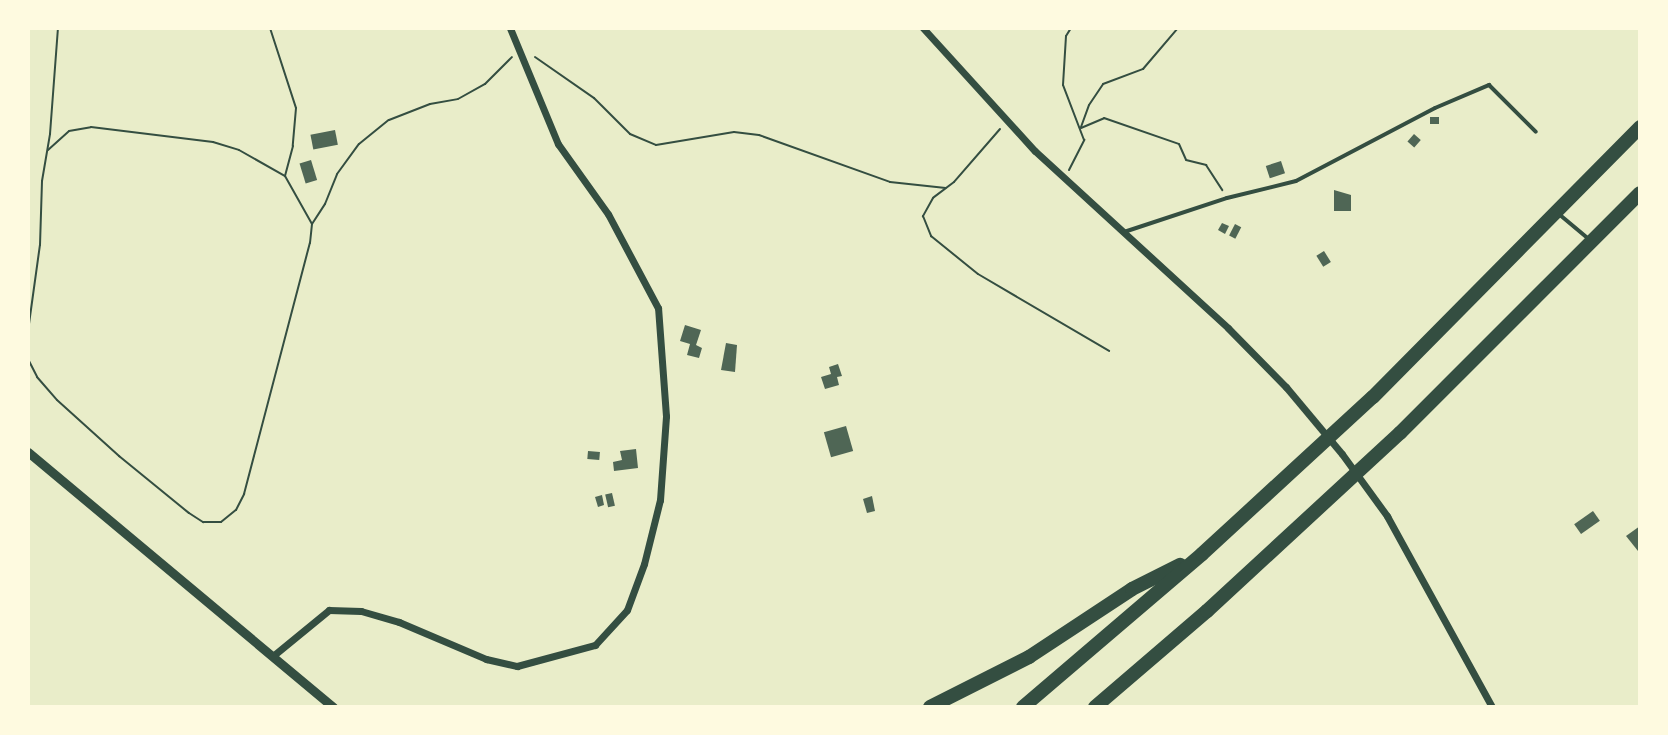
<!DOCTYPE html>
<html>
<head>
<meta charset="utf-8">
<style>
	body { margin:0 }
	#map { position:relative; width:1668px; height:735px; overflow:hidden; background:#e9edc9; font-family:"PT Sans",sans-serif }
	div>[style] { position:absolute }
	[style*='--x'] { left:calc(var(--x)*1px); top:calc(var(--y)*1px); width:calc(var(--w)*1px); rotate:calc(var(--a)*1deg) }
	.building>* { inset:0; background:#4f6655; transform-origin:0 0 }
	.path>* { height:2px; margin:-1px; padding:0 1px; transform-origin:1px; border-radius:1px; background:#344e41 }
	.service>* { height:4px; margin:-2px; padding:0 2px; transform-origin:2px; border-radius:2px; background:#344e41 }
	.minor>* { height:7px; margin:-3.5px; padding:0 3.5px; transform-origin:3.5px; border-radius:3.5px; background:#344e41 }
	.tertiary>* { height:9px; margin:-4.5px; padding:0 4.5px; transform-origin:4.5px; border-radius:4.5px; background:#344e41 }
	.motorway>* { height:14px; margin:-7px; padding:0 7px; transform-origin:7px; border-radius:7px; background:#344e41 }
	span { translate:-50% -50%; white-space:nowrap; text-align:center; line-height:1.15; -webkit-text-stroke:7px #fefae0; paint-order:stroke }
	.frame { position:absolute; inset:0; border:30px solid #fefae0; pointer-events:none }
</style>
</head>
<body>
<div id="map">
	<div class="building">
		<i style="left:1430px;top:117px;width:9px;height:7px"></i>
		<i style="left:335px;top:130px;width:15px;height:25px;rotate:79deg"></i>
		<i style="left:1414px;top:134px;width:9px;height:10px;rotate:41deg"></i>
		<i style="left:311px;top:160px;width:21px;height:12px;rotate:73deg"></i>
		<i style="left:1281px;top:161px;width:13px;height:16px;rotate:72deg"></i>
		<i style="clip-path:polygon(1334px 190px,1351px 195px,1351px 211px,1334px 211px)"></i>
		<i style="clip-path:polygon(1222px 223px,1229px 226px,1225px 234px,1218px 230px)"></i>
		<i style="left:1235px;top:224px;width:7px;height:13px;rotate:27deg"></i>
		<i style="left:1324px;top:251px;width:13px;height:9px;rotate:58deg"></i>
		<i style="clip-path:polygon(685px 325px,701px 330px,696px 345px,702px 348px,699px 358px,687px 355px,690px 344px,680px 341px)"></i>
		<i style="clip-path:polygon(726px 343px,737px 345px,735px 372px,721px 370px)"></i>
		<i style="clip-path:polygon(838px 364px,842px 376px,837px 377px,839px 385px,825px 389px,821px 377px,831px 374px,829px 367px)"></i>
		<i style="left:846px;top:426px;width:26px;height:23px;rotate:74deg"></i>
		<i style="clip-path:polygon(636px 449px,638px 468px,614px 471px,613px 462px,622px 460px,620px 451px)"></i>
		<i style="left:588px;top:451px;width:12px;height:8px;rotate:5deg"></i>
		<i style="left:612px;top:493px;width:13px;height:7px;rotate:77deg"></i>
		<i style="clip-path:polygon(602px 495px,604px 505px,598px 507px,595px 497px)"></i>
		<i style="clip-path:polygon(872px 496px,875px 511px,867px 513px,863px 499px)"></i>
		<i style="left:1593px;top:511px;width:12px;height:23px;rotate:55deg"></i>
		<i style="clip-path:polygon(1640px 526px,1640px 549px,1638px 551px,1626px 536px)"></i>
	</div>
	<div class="path">
		<i style="--x:270;--y:28;--w:84;--a:72"></i>
		<i style="--x:296;--y:108;--w:38;--a:95"></i>
		<i style="--x:293;--y:146;--w:31;--a:105"></i>
		<i style="--x:285;--y:176;--w:55;--a:60.6"></i>
		<i style="--x:312;--y:224;--w:24;--a:-57"></i>
		<i style="--x:325;--y:204;--w:32;--a:-68"></i>
		<i style="--x:337;--y:174;--w:37;--a:-54"></i>
		<i style="--x:359;--y:144;--w:38;--a:-39"></i>
		<i style="--x:389;--y:120;--w:44;--a:-21.3"></i>
		<i style="--x:430;--y:104;--w:28;--a:-10"></i>
		<i style="--x:458;--y:99;--w:31;--a:-29"></i>
		<i style="--x:485;--y:84;--w:38;--a:-45"></i>
		<i style="--x:535;--y:57;--w:72;--a:34.8"></i>
		<i style="--x:594;--y:98;--w:51;--a:45"></i>
		<i style="--x:630;--y:134;--w:28;--a:23"></i>
		<i style="--x:656;--y:145;--w:79;--a:-9.5"></i>
		<i style="--x:734;--y:132;--w:25;--a:7"></i>
		<i style="--x:759;--y:135;--w:139;--a:19.7"></i>
		<i style="--x:890;--y:182;--w:56;--a:6.1"></i>
		<i style="--x:1081;--y:127;--w:23;--a:-70"></i>
		<i style="--x:1089;--y:105;--w:25;--a:-56"></i>
		<i style="--x:1103;--y:84;--w:43;--a:-20.6"></i>
		<i style="--x:1143;--y:69;--w:54;--a:-49.5"></i>
		<i style="--x:1081;--y:128;--w:25;--a:-23"></i>
		<i style="--x:1104;--y:118;--w:79;--a:19.1"></i>
		<i style="--x:1179;--y:144;--w:17;--a:66"></i>
		<i style="--x:1186;--y:160;--w:21;--a:14"></i>
		<i style="--x:1206;--y:165;--w:30;--a:57"></i>
		<i style="--x:1000;--y:129;--w:70;--a:131"></i>
		<i style="--x:954;--y:182;--w:26;--a:143"></i>
		<i style="--x:933;--y:198;--w:21;--a:119"></i>
		<i style="--x:923;--y:216;--w:22;--a:68"></i>
		<i style="--x:931;--y:236;--w:60;--a:39"></i>
		<i style="--x:978;--y:274;--w:152;--a:30.4"></i>
		<i style="--x:48;--y:150;--w:28;--a:-42"></i>
		<i style="--x:69;--y:131;--w:22;--a:-10"></i>
		<i style="--x:91;--y:127;--w:123;--a:7"></i>
		<i style="--x:213;--y:142;--w:27;--a:17"></i>
		<i style="--x:239;--y:150;--w:53;--a:29.5"></i>
		<i style="--x:1069;--y:170;--w:34;--a:-63"></i>
		<i style="--x:1084;--y:140;--w:59;--a:-110.9"></i>
		<i style="--x:1063;--y:85;--w:49;--a:-86.5"></i>
		<i style="--x:1066;--y:36;--w:9;--a:-58"></i>
		<i style="--x:28;--y:331;--w:87;--a:-82.1"></i>
		<i style="--x:40;--y:245;--w:64;--a:-88.2"></i>
		<i style="--x:42;--y:181;--w:48;--a:-80.3"></i>
		<i style="--x:50;--y:134;--w:106;--a:-85.7"></i>
		<i style="--x:28;--y:359;--w:20;--a:63"></i>
		<i style="--x:37;--y:377;--w:30;--a:49"></i>
		<i style="--x:57;--y:400;--w:84;--a:42.1"></i>
		<i style="--x:119;--y:456;--w:90;--a:39.2"></i>
		<i style="--x:189;--y:513;--w:17;--a:33"></i>
		<i style="--x:203;--y:522;--w:18;--a:0"></i>
		<i style="--x:221;--y:522;--w:19;--a:-39"></i>
		<i style="--x:236;--y:510;--w:18;--a:-63"></i>
		<i style="--x:244;--y:494;--w:260;--a:-75.3"></i>
		<i style="--x:310;--y:243;--w:19;--a:-84"></i>
	</div>
	<div class="service">
		<i style="--x:1560;--y:215;--w:39;--a:40"></i>
		<i style="--x:1124;--y:232;--w:108;--a:-18.3"></i>
		<i style="--x:1227;--y:198;--w:71;--a:-13.8"></i>
		<i style="--x:1296;--y:181;--w:157;--a:-27.7"></i>
		<i style="--x:1435;--y:108;--w:59;--a:-23.1"></i>
		<i style="--x:1489;--y:85;--w:66;--a:45"></i>
	</div>
	<div class="minor">
		<i style="--x:923;--y:28;--w:166;--a:47.7"></i>
		<i style="--x:1035;--y:151;--w:262;--a:42.5"></i>
		<i style="--x:1228;--y:328;--w:83;--a:45.5"></i>
		<i style="--x:1286;--y:387;--w:87;--a:50.1"></i>
		<i style="--x:1342;--y:454;--w:77;--a:54"></i>
		<i style="--x:1387;--y:516;--w:218;--a:61.2"></i>
		<i style="--x:274;--y:655;--w:71;--a:-39.3"></i>
		<i style="--x:329;--y:610;--w:32;--a:2"></i>
		<i style="--x:361;--y:611;--w:40;--a:16"></i>
		<i style="--x:399;--y:622;--w:95;--a:23"></i>
		<i style="--x:486;--y:659;--w:32;--a:13"></i>
		<i style="--x:517;--y:666;--w:81;--a:-15.1"></i>
		<i style="--x:595;--y:645;--w:47;--a:-47.6"></i>
		<i style="--x:627;--y:610;--w:49;--a:-69.7"></i>
		<i style="--x:644;--y:564;--w:66;--a:-76"></i>
		<i style="--x:660;--y:500;--w:84;--a:-85.9"></i>
		<i style="--x:666;--y:416;--w:108;--a:-94.2"></i>
		<i style="--x:658;--y:308;--w:106;--a:-118"></i>
		<i style="--x:608;--y:214;--w:86;--a:-125.5"></i>
		<i style="--x:558;--y:144;--w:126;--a:-112.5"></i>
	</div>
	<div class="tertiary">
		<i style="--x:28;--y:452;--w:398;--a:39.9"></i>
	</div>
	<div class="motorway">
		<i style="--x:930;--y:707;--w:111;--a:-26.8"></i>
		<i style="--x:1029;--y:657;--w:123;--a:-33.4"></i>
		<i style="--x:1132;--y:589;--w:54;--a:-26.6"></i>
		<i style="--x:1023;--y:707;--w:235;--a:-40.5"></i>
		<i style="--x:1202;--y:554;--w:232;--a:-42.6"></i>
		<i style="--x:1373;--y:397;--w:380;--a:-45.3"></i>
		<i style="--x:1095;--y:707;--w:148;--a:-40.6"></i>
		<i style="--x:1207;--y:611;--w:263;--a:-42.7"></i>
		<i style="--x:1400;--y:433;--w:339;--a:-45"></i>
	</div>
	<div class="frame"></div>
</div>
</body>
</html>
